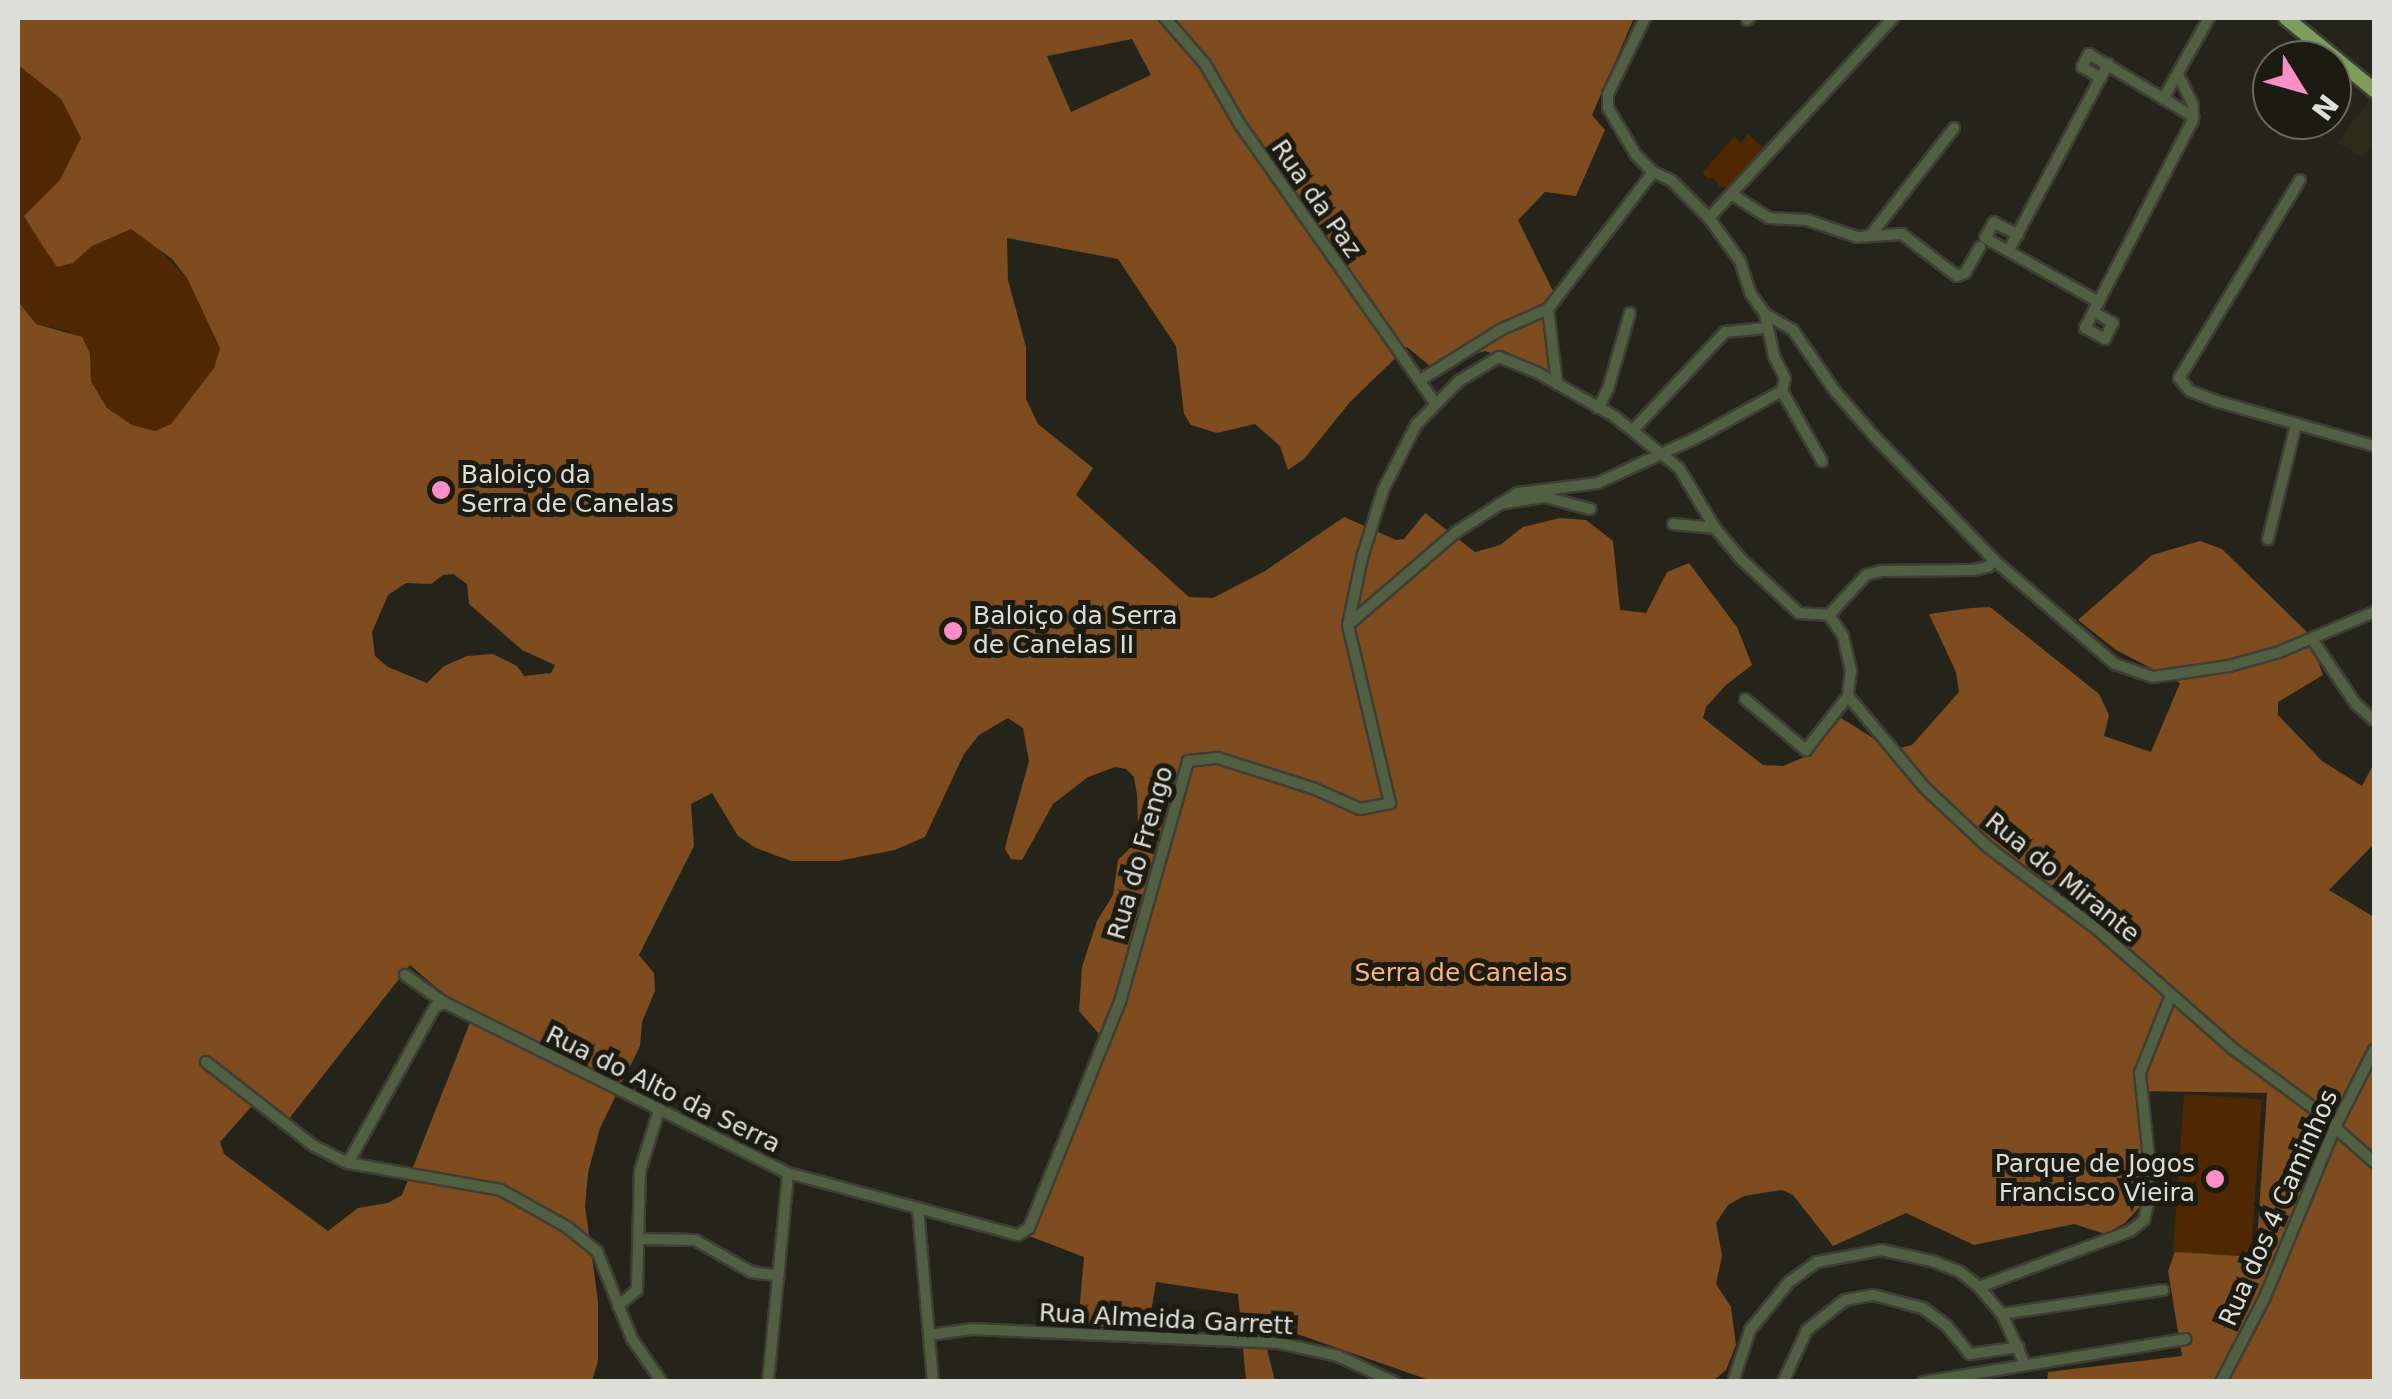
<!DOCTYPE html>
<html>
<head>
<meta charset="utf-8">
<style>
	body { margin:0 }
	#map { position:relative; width:2392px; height:1399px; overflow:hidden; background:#24241b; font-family:"DejaVu Sans",sans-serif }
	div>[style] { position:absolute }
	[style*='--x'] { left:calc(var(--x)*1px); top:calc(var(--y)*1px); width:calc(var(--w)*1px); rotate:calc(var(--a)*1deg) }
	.built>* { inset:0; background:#2c2b1c }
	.green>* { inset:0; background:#4f2801; transform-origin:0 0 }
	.forest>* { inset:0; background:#7e4c1e }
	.roads { filter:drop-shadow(2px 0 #3e3e35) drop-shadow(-2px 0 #3e3e35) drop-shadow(0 2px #3e3e35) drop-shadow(0 -2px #3e3e35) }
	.minor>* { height:10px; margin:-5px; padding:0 5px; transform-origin:5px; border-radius:5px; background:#516042 }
	.major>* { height:14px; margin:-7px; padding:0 7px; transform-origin:7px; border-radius:7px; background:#7e9d5c }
	.dots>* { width:28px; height:28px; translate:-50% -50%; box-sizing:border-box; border:5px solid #1b1b12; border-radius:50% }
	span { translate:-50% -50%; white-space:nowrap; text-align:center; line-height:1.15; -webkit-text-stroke:10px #1b1b12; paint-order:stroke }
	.street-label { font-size:25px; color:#deded8 }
	.poi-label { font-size:25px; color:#deded8 }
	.left { translate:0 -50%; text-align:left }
	.right { translate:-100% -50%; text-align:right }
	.park-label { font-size:25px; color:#fdb478 }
	.frame { position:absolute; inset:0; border:20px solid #deded8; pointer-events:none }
	.north { position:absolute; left:2252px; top:40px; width:100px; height:100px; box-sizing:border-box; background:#1b1b12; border:2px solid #696961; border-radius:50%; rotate:127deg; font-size:28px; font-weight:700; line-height:40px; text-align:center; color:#deded8 }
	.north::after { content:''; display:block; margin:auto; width:35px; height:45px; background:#fb8fc5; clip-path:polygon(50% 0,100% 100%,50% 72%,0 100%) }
</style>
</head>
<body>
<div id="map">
	<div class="built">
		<i style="clip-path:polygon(2372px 97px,2374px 147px,2361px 157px,2337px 142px)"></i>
	</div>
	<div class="green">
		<i style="clip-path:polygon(18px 65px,61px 99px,81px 139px,60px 180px,25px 216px,73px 263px,91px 246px,130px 229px,151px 241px,187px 278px,220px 348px,214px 368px,196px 394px,171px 424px,155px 431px,131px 425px,107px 408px,91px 380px,90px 354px,69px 331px,36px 324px,18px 301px)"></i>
		<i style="clip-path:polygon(1748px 134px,1764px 148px,1729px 187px,1720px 187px,1713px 177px,1708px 179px,1702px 173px,1734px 137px,1741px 143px)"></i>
		<i style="left:2184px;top:1094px;width:78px;height:166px;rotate:4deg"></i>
	</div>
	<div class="forest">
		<i style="clip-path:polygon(evenodd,18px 18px,1634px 18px,1592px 115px,1605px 130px,1576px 196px,1545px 192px,1518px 220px,1554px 293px,1555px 348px,1547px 372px,1485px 351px,1430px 366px,1407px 347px,1350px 402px,1304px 459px,1288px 470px,1280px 446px,1255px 424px,1217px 433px,1191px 425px,1184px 414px,1176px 346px,1118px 259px,1007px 238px,1008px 280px,1026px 347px,1026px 399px,1038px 424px,1093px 468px,1076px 495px,1189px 597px,1213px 598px,1265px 571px,1344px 517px,1396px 540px,1404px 539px,1425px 513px,1475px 552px,1500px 545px,1523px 527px,1560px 518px,1586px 520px,1613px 541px,1620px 610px,1646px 613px,1667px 572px,1689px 563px,1737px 627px,1752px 665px,1726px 685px,1706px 707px,1703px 718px,1763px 765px,1783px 766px,1807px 756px,1838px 716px,1892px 750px,1912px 745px,1959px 692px,1956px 672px,1929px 614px,1971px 608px,1990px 607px,2099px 694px,2109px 715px,2104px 736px,2151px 752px,2180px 683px,2116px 650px,2078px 620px,2152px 555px,2200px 541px,2222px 549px,2308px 633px,2323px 675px,2278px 702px,2278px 715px,2322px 761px,2362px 786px,2374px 763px,2374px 844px,2329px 890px,2374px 917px,2374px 1381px,2047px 1381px,2048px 1372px,2182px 1356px,2168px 1271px,2175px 1252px,2256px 1257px,2267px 1093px,2138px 1091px,2157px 1188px,2125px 1223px,2105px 1234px,2074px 1224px,1974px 1245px,1906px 1213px,1833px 1246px,1793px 1195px,1782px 1190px,1744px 1196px,1728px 1205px,1716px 1223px,1722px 1256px,1716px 1284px,1731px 1307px,1736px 1345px,1726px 1370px,1713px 1381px,1432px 1381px,1260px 1321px,1275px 1381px,1246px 1381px,1238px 1294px,1156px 1282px,1148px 1330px,1078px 1325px,1084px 1257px,1016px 1231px,1024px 1226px,1100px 1035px,1079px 1011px,1082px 967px,1097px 921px,1113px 895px,1118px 860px,1132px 846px,1138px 823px,1137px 795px,1134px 777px,1126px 769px,1115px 767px,1088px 777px,1053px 804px,1022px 860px,1011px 859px,1005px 849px,1008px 836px,1029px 761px,1023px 728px,1008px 718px,979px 735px,964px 754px,925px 837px,895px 850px,838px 861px,791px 861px,756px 848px,738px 836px,712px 793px,691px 804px,694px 846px,639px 955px,654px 973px,655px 991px,642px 1022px,640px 1046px,600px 1128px,588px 1173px,585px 1206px,598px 1301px,598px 1361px,592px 1381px,18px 1381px,18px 301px,36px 324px,82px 337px,90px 354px,91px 381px,107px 408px,132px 425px,155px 431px,171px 424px,214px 368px,220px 348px,187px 278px,172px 259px,131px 229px,92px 246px,73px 263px,57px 267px,42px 245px,24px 216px,60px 180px,81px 138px,61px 99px,18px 65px,18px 18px,1132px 39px,1151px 75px,1071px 112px,1047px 56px,1132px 39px,18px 18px,453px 574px,467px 584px,469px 604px,522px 650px,555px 665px,551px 673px,524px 676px,517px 666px,493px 654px,467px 656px,444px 666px,427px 683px,388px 667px,375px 656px,372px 632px,388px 595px,406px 583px,431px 584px,443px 575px,453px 574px,18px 18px,410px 965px,445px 995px,475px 1010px,402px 1195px,388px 1203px,358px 1208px,328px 1231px,224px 1154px,220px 1142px,260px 1097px,288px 1120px,410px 965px)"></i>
	</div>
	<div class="roads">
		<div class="minor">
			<i style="--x:1165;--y:18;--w:61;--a:49"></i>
			<i style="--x:1205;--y:64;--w:68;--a:60"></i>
			<i style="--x:1239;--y:123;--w:342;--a:55"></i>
			<i style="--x:1645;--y:18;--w:85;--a:116"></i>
			<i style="--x:1608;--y:94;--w:14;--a:90"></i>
			<i style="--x:1608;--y:108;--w:55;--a:59.2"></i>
			<i style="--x:1636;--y:155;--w:24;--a:45"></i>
			<i style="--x:1653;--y:172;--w:21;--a:25"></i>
			<i style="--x:1672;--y:181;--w:52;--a:45"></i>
			<i style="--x:1709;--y:218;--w:53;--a:54.2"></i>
			<i style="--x:1740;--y:261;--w:35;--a:72"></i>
			<i style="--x:1751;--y:294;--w:24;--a:55"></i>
			<i style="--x:1765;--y:314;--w:32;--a:30"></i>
			<i style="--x:1793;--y:330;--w:74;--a:55.5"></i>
			<i style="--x:1835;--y:391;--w:60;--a:49.1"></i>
			<i style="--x:1874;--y:436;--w:173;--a:45.9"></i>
			<i style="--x:1994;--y:560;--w:160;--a:40.7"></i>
			<i style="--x:2115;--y:664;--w:40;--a:18.9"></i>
			<i style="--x:2153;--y:677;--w:77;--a:-8.2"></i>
			<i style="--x:2229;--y:666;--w:52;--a:-15.6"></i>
			<i style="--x:2279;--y:652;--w:103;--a:-22.8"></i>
			<i style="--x:1747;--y:20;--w:3;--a:-45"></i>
			<i style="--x:2101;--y:78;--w:22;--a:-150"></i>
			<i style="--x:2082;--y:67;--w:15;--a:-62"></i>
			<i style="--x:2089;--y:54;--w:122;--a:31"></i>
			<i style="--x:2163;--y:99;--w:93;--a:-60.4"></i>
			<i style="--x:2300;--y:180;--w:232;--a:121.4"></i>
			<i style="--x:2179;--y:378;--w:17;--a:50"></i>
			<i style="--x:2190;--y:391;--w:28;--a:21"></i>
			<i style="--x:2216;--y:401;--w:164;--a:15.9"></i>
			<i style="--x:1731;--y:194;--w:45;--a:32.3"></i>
			<i style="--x:1769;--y:218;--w:38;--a:3"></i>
			<i style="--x:1807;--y:220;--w:53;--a:18.8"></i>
			<i style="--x:1857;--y:237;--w:45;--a:-3.8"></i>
			<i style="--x:1902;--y:234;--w:69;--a:37.4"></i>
			<i style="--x:1957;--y:276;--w:9;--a:-21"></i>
			<i style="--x:1965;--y:273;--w:30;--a:-60"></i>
			<i style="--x:1709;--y:218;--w:272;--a:-47.4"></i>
			<i style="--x:2018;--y:235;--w:27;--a:-152"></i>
			<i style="--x:1994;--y:222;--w:18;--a:119"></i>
			<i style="--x:1985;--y:238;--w:131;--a:29.3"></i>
			<i style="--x:1870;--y:236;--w:137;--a:-52.1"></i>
			<i style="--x:2009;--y:250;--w:211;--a:-62"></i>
			<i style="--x:2094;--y:312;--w:22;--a:30"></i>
			<i style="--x:2113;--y:323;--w:18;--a:117"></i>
			<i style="--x:2105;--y:339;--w:23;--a:-151"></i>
			<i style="--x:2085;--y:328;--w:234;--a:-62.6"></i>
			<i style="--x:2193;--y:120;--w:15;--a:-90"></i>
			<i style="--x:2193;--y:105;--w:34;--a:-116"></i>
			<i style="--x:1422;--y:379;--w:92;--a:-32.1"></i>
			<i style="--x:1500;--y:330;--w:52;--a:-23.6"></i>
			<i style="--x:1557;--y:384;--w:76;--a:-96.8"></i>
			<i style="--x:1548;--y:309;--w:173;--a:-52.5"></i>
			<i style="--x:1782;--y:391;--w:81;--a:60.3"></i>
			<i style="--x:1598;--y:408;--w:21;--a:-62"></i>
			<i style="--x:1608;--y:389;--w:79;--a:-73.9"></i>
			<i style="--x:1633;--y:430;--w:134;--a:-46.8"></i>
			<i style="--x:1725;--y:332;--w:41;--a:-5.6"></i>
			<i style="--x:1499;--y:504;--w:47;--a:-8.7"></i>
			<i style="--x:1545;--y:497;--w:47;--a:14.9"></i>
			<i style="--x:1673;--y:524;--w:42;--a:5.4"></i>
			<i style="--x:2268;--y:539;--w:118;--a:-76.3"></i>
			<i style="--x:1829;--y:615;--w:25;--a:56"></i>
			<i style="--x:1843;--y:636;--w:35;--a:77"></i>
			<i style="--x:1851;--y:670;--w:26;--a:97"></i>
			<i style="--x:1848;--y:696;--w:119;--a:50.1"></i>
			<i style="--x:1924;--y:787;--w:88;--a:43.2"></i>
			<i style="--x:1988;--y:847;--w:136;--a:37"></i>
			<i style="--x:2097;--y:929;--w:180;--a:41.4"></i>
			<i style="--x:2232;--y:1048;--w:101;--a:36.5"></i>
			<i style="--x:2313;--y:1108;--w:81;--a:41.5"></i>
			<i style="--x:1348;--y:625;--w:143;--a:-40.7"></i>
			<i style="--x:1456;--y:532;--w:73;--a:-32.2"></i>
			<i style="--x:1518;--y:493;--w:81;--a:-7.1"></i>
			<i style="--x:1598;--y:483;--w:108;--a:-24.7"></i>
			<i style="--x:1696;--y:438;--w:98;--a:-28.7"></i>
			<i style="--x:1782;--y:391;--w:13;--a:-77"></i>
			<i style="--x:1785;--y:378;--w:25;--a:-117"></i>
			<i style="--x:1774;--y:356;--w:43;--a:-102.1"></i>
			<i style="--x:2312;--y:639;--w:77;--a:56.1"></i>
			<i style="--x:2355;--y:703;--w:25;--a:42"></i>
			<i style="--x:1745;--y:699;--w:80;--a:39.9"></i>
			<i style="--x:1806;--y:750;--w:68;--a:-52.1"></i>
			<i style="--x:405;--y:975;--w:49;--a:35"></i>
			<i style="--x:445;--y:1003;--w:383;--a:26.4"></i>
			<i style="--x:788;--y:1173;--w:238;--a:15.1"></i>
			<i style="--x:1018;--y:1235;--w:13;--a:-32"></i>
			<i style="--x:1029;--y:1228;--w:244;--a:-68.1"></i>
			<i style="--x:1120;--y:1002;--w:250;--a:-74.2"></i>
			<i style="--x:1188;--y:761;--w:30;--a:-6"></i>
			<i style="--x:1218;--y:758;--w:102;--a:17.7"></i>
			<i style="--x:1315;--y:789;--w:49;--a:24"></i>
			<i style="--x:1360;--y:809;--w:31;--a:-11"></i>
			<i style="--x:1390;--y:803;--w:183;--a:-103.3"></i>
			<i style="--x:1348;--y:625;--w:68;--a:-78.2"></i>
			<i style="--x:1362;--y:558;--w:71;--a:-72.8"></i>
			<i style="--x:1383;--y:490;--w:73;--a:-63.1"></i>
			<i style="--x:1416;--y:425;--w:62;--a:-45.7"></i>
			<i style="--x:1459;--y:381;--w:47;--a:-31"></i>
			<i style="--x:1499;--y:357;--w:42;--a:22.3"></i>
			<i style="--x:1538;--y:373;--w:87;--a:29.5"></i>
			<i style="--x:1614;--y:416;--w:83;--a:38.7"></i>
			<i style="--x:1679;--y:468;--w:70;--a:59"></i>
			<i style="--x:1715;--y:528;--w:40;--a:50"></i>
			<i style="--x:1741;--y:559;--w:79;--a:43"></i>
			<i style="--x:1799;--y:613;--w:30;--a:4"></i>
			<i style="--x:1829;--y:615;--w:54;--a:-47.2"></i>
			<i style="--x:1866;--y:575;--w:16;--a:-15"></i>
			<i style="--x:1881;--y:571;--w:91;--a:-0.6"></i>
			<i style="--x:1972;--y:570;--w:16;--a:-11"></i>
			<i style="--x:1988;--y:567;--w:9;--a:-49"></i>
			<i style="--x:206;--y:1062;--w:137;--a:37.9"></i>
			<i style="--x:314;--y:1146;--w:38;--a:27"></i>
			<i style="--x:348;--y:1163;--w:155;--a:10"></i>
			<i style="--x:501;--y:1190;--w:76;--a:29.3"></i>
			<i style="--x:567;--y:1227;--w:38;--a:39"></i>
			<i style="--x:597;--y:1251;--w:95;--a:68.3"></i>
			<i style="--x:632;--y:1339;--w:52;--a:55.1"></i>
			<i style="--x:348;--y:1163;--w:179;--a:-60.9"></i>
			<i style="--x:435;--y:1007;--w:11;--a:-22"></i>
			<i style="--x:918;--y:1208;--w:175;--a:85.1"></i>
			<i style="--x:638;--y:1239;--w:57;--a:1"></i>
			<i style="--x:695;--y:1240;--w:64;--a:29.7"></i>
			<i style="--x:751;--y:1272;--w:28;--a:8"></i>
			<i style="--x:1979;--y:1287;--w:161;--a:-20.3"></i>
			<i style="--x:2130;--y:1231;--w:18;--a:-38"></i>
			<i style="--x:2144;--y:1220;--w:34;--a:-76"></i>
			<i style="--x:2152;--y:1187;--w:115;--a:-96"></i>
			<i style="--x:2140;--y:1073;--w:84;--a:-68.3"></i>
			<i style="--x:618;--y:1306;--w:25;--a:-40"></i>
			<i style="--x:637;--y:1290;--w:119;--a:-88.6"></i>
			<i style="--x:640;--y:1171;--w:64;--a:-72.7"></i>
			<i style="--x:2002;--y:1314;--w:163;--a:-8.5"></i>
			<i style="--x:929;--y:1335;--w:43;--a:-7.9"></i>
			<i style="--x:972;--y:1329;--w:307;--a:2.6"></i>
			<i style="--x:1279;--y:1343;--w:60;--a:12.4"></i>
			<i style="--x:1338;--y:1356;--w:62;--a:24.9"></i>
			<i style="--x:768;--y:1382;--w:210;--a:-84.5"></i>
			<i style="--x:1733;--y:1382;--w:55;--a:-71.9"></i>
			<i style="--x:1750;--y:1330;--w:62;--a:-50.9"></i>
			<i style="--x:1789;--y:1282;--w:34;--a:-36"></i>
			<i style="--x:1817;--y:1262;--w:65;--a:-10.6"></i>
			<i style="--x:1881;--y:1250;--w:52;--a:12.2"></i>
			<i style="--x:1932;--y:1261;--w:30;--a:21"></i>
			<i style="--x:1960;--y:1272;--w:24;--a:38"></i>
			<i style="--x:1979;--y:1287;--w:35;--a:50"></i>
			<i style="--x:2002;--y:1314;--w:56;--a:65.7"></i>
			<i style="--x:1783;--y:1382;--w:57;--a:-65.2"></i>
			<i style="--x:1807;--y:1330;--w:48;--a:-38.3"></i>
			<i style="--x:1845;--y:1300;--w:28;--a:-10"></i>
			<i style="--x:1873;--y:1295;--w:52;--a:14.6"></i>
			<i style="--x:1923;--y:1308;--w:30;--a:37"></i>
			<i style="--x:1947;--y:1326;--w:36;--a:51"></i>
			<i style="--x:1970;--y:1354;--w:49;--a:-8.1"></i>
			<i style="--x:1923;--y:1382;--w:266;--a:-9.3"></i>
			<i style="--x:2221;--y:1382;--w:96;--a:-62.6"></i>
			<i style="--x:2265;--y:1297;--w:184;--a:-67.6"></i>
			<i style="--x:2335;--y:1127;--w:86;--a:-63.1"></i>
		</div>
		<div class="major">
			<i style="--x:2286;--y:18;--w:114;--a:39.3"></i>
		</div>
	</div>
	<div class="dots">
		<i style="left:441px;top:490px;background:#fb8fc5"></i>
		<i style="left:953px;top:631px;background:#fb8fc5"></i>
		<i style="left:2215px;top:1179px;background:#fb8fc5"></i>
	</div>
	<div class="street-label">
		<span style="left:1316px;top:199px;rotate:55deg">Rua da Paz</span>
		<span style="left:1141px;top:853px;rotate:-74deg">Rua do Frengo</span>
		<span style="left:2062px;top:878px;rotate:39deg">Rua do Mirante</span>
		<span style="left:663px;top:1090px;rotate:26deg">Rua do Alto da Serra</span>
		<span style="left:2279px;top:1208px;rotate:-66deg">Rua dos 4 Caminhos</span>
		<span style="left:1166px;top:1320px;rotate:3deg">Rua Almeida Garrett</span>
	</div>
	<div class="poi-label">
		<span class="left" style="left:461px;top:490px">Baloiço da<br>Serra de Canelas</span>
		<span class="left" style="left:973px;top:631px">Baloiço da Serra<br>de Canelas II</span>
		<span class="right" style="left:2195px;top:1179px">Parque de Jogos<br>Francisco Vieira</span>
	</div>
	<div class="park-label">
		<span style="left:1461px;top:973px">Serra de Canelas</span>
	</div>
	<div class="frame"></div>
	<div class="north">N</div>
</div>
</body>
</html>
